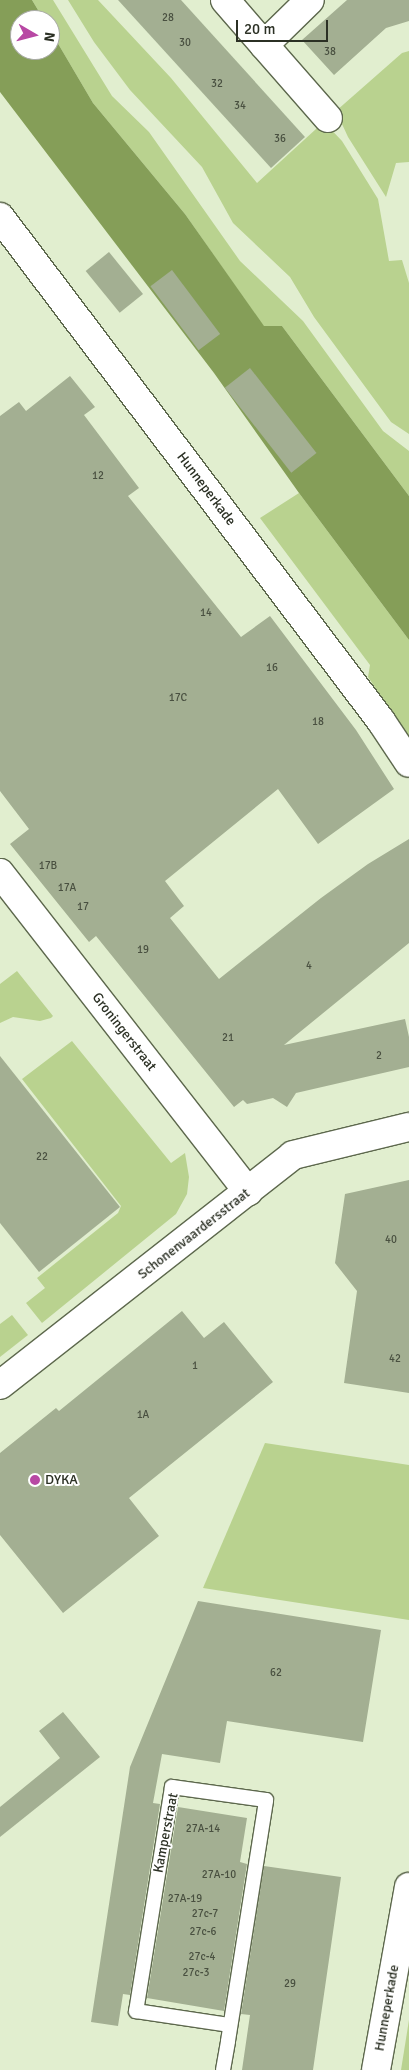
<!DOCTYPE html>
<html>
<head>
<meta charset="utf-8">
<style>
	body { margin:0 }
	#map { position:relative; width:409px; height:2070px; overflow:hidden; background:#e1eecf; font-family:Signika,sans-serif }
	div>[style] { position:absolute }
	[style*='--x'] { left:calc(var(--x)*1px); top:calc(var(--y)*1px); width:calc(var(--w)*1px); rotate:calc(var(--a)*1deg) }
	.green>* { inset:0; background:#b9d28f }
	.water>* { inset:0; background:#859e58 }
	.building>* { inset:0; background:#a3af92; transform-origin:0 0 }
	.roads { filter:drop-shadow(1px 0 #5d684d) drop-shadow(-1px 0 #5d684d) drop-shadow(0 1px #5d684d) drop-shadow(0 -1px #5d684d) }
	.service>* { height:14px; margin:-7px; padding:0 7px; transform-origin:7px; border-radius:7px; background:#fff }
	.minor>* { height:28px; margin:-14px; padding:0 14px; transform-origin:14px; border-radius:14px; background:#fff }
	.dots>* { width:14px; height:14px; translate:-50% -50%; box-sizing:border-box; border:2px solid #fff; border-radius:50% }
	span { translate:-50% -50%; white-space:nowrap; text-align:center; line-height:1.15; -webkit-text-stroke:4px #fff; paint-order:stroke }
	.number-label { font-size:11px; color:#495040 }
	.number-label span { -webkit-text-stroke-width:0 }
	.street-label { font-size:14px; color:#2b3024 }
	.poi-label { font-size:14px; color:#2b3024 }
	.left { translate:0 -50%; text-align:left }
	.north { position:absolute; left:10px; top:10px; width:50px; height:50px; box-sizing:border-box; background:#fff; border:1px solid #aaaca7; border-radius:50%; rotate:98deg; font-size:14px; font-weight:700; line-height:20px; text-align:center; color:#2b3024 }
	.north::after { content:''; display:block; margin:auto; width:18px; height:22px; background:#b848a4; clip-path:polygon(50% 0,100% 100%,50% 72%,0 100%) }
	.scale { position:absolute; left:236px; top:20px; width:92px; height:22px; box-sizing:border-box; border:2px solid #2b3024; border-top:0; padding-left:6px; font-size:15px; line-height:18px; white-space:nowrap; color:#2b3024; -webkit-text-stroke:4px #fff; paint-order:stroke }
</style>
</head>
<body>
<div id="map">
	<div class="green">
		<i style="clip-path:polygon(32px 0,53px 0,112px 96px,149px 132px,240px 261px,303px 321px,383px 431px,409px 451px,409px 496px,282px 326px,264px 327px,185px 214px,93px 103px,50px 30px,50px 20px,44px 20px)"></i>
		<i style="clip-path:polygon(68px 0,98px 0,171px 78px,257px 183px,316px 129px,322px 120px,342px 141px,378px 199px,389px 261px,402px 260px,409px 283px,409px 434px,391px 422px,314px 317px,290px 277px,233px 223px,202px 167px,130px 90px,94px 42px)"></i>
		<i style="clip-path:polygon(409px 51px,409px 162px,396px 163px,386px 197px,348px 137px,336px 111px,402px 53px)"></i>
		<i style="clip-path:polygon(299px 493px,409px 640px,409px 738px,368px 677px,370px 665px,260px 518px)"></i>
		<i style="clip-path:polygon(17px 971px,53px 1016px,51px 1018px,40px 1021px,13px 1017px,0 1023px,0 984px)"></i>
		<i style="clip-path:polygon(72px 1041px,171px 1163px,185px 1153px,189px 1177px,187px 1194px,176px 1214px,42px 1323px,26px 1303px,45px 1288px,37px 1278px,118px 1213px,121px 1206px,22px 1079px)"></i>
		<i style="clip-path:polygon(12px 1315px,28px 1335px,0 1357px,0 1324px)"></i>
		<i style="clip-path:polygon(265px 1443px,409px 1465px,409px 1620px,203px 1588px)"></i>
		<i style="clip-path:polygon(409px 2020px,409px 2070px,401px 2070px)"></i>
	</div>
	<div class="water">
		<i style="clip-path:polygon(0 0,32px 0,44px 20px,20px 20px,20px 50px,50px 50px,50px 30px,93px 103px,185px 214px,264px 326px,282px 326px,409px 496px,409px 640px,299px 493px,214px 373px,0 92px)"></i>
	</div>
	<div class="building">
		<i style="clip-path:polygon(118px 0,181px 0,305px 137px,271px 168px)"></i>
		<i style="clip-path:polygon(347px 0,409px 0,409px 21px,386px 28px,334px 75px,302px 40px)"></i>
		<i style="left:109px;top:252px;width:54px;height:30px;rotate:51deg"></i>
		<i style="left:172px;top:270px;width:80px;height:27px;rotate:53deg"></i>
		<i style="left:250px;top:368px;width:108px;height:32px;rotate:52deg"></i>
		<i style="clip-path:polygon(70px 376px,95px 407px,84px 415px,139px 488px,128px 496px,241px 637px,270px 616px,356px 730px,394px 789px,318px 844px,278px 789px,165px 881px,184px 906px,170px 918px,219px 979px,321px 898px,368px 864px,409px 839px,409px 943px,284px 1045px,405px 1019px,409px 1037px,409px 1067px,296px 1093px,287px 1107px,273px 1098px,247px 1104px,243px 1100px,234px 1107px,96px 936px,89px 942px,10px 844px,29px 829px,0 791px,0 416px,19px 402px,26px 411px)"></i>
		<i style="clip-path:polygon(0 1056px,120px 1207px,39px 1272px,0 1223px)"></i>
		<i style="clip-path:polygon(409px 1180px,409px 1393px,344px 1383px,357px 1291px,335px 1263px,345px 1194px)"></i>
		<i style="clip-path:polygon(182px 1311px,204px 1338px,224px 1322px,273px 1382px,129px 1498px,159px 1536px,63px 1613px,0 1535px,0 1453px,56px 1408px,59px 1411px)"></i>
		<i style="clip-path:polygon(198px 1601px,381px 1630px,363px 1742px,227px 1721px,220px 1763px,162px 1754px,153px 1803px,160px 1804px,130px 1995px,123px 1994px,118px 2026px,91px 2022px,130px 1767px)"></i>
		<i style="clip-path:polygon(63px 1712px,100px 1757px,0 1837px,0 1807px,60px 1758px,39px 1731px)"></i>
		<i style="clip-path:polygon(178px 1807px,247px 1818px,240px 1862px,247px 1864px,224px 2011px,147px 1998px)"></i>
		<i style="clip-path:polygon(264px 1866px,341px 1877px,313px 2070px,242px 2070px,250px 2015px,241px 2014px)"></i>
	</div>
	<div class="roads">
		<div class="service">
			<i style="--x:223;--y:2070;--w:29;--a:-80"></i>
			<i style="--x:228;--y:2041;--w:244;--a:-81"></i>
			<i style="--x:266;--y:1800;--w:95;--a:-172.1"></i>
			<i style="--x:172;--y:1787;--w:227;--a:99.1"></i>
			<i style="--x:136;--y:2011;--w:95;--a:8.5"></i>
		</div>
		<div class="minor">
			<i style="--x:225;--y:0;--w:60;--a:49.1"></i>
			<i style="--x:264;--y:45;--w:64;--a:-44.4"></i>
			<i style="--x:264;--y:45;--w:97;--a:48.8"></i>
			<i style="--x:0;--y:217;--w:632;--a:52.91"></i>
			<i style="--x:381;--y:721;--w:50;--a:56.3"></i>
			<i style="--x:0;--y:873;--w:404;--a:52.1"></i>
			<i style="--x:0;--y:1385;--w:372;--a:-38.1"></i>
			<i style="--x:293;--y:1155;--w:119;--a:-13.6"></i>
			<i style="--x:376;--y:2070;--w:186;--a:-79.8"></i>
		</div>
	</div>
	<div class="dots">
		<i style="left:35px;top:1480px;background:#b848a4"></i>
	</div>
	<div class="number-label">
		<span style="left:168px;top:18px">28</span>
		<span style="left:185px;top:43px">30</span>
		<span style="left:330px;top:52px">38</span>
		<span style="left:217px;top:84px">32</span>
		<span style="left:240px;top:106px">34</span>
		<span style="left:280px;top:139px">36</span>
		<span style="left:98px;top:476px">12</span>
		<span style="left:206px;top:613px">14</span>
		<span style="left:272px;top:668px">16</span>
		<span style="left:178px;top:698px">17C</span>
		<span style="left:318px;top:722px">18</span>
		<span style="left:48px;top:866px">17B</span>
		<span style="left:67px;top:888px">17A</span>
		<span style="left:83px;top:907px">17</span>
		<span style="left:143px;top:950px">19</span>
		<span style="left:309px;top:966px">4</span>
		<span style="left:228px;top:1038px">21</span>
		<span style="left:379px;top:1056px">2</span>
		<span style="left:42px;top:1157px">22</span>
		<span style="left:391px;top:1240px">40</span>
		<span style="left:395px;top:1359px">42</span>
		<span style="left:195px;top:1366px">1</span>
		<span style="left:143px;top:1415px">1A</span>
		<span style="left:276px;top:1673px">62</span>
		<span style="left:203px;top:1829px">27A-14</span>
		<span style="left:219px;top:1875px">27A-10</span>
		<span style="left:185px;top:1899px">27A-19</span>
		<span style="left:205px;top:1914px">27c-7</span>
		<span style="left:203px;top:1932px">27c-6</span>
		<span style="left:202px;top:1957px">27c-4</span>
		<span style="left:196px;top:1973px">27c-3</span>
		<span style="left:290px;top:1984px">29</span>
	</div>
	<div class="street-label">
		<span style="left:206px;top:489px;rotate:53deg">Hunneperkade</span>
		<span style="left:124px;top:1032px;rotate:52deg">Groningerstraat</span>
		<span style="left:194px;top:1234px;rotate:-38deg">Schonenvaardersstraat</span>
		<span style="left:166px;top:1833px;rotate:-79deg">Kamperstraat</span>
		<span style="left:387px;top:2008px;rotate:-80deg">Hunneperkade</span>
	</div>
	<div class="poi-label">
		<span class="left" style="left:45px;top:1480px">DYKA</span>
	</div>
	<div class="north">N</div>
	<div class="scale">20 m</div>
</div>
</body>
</html>
